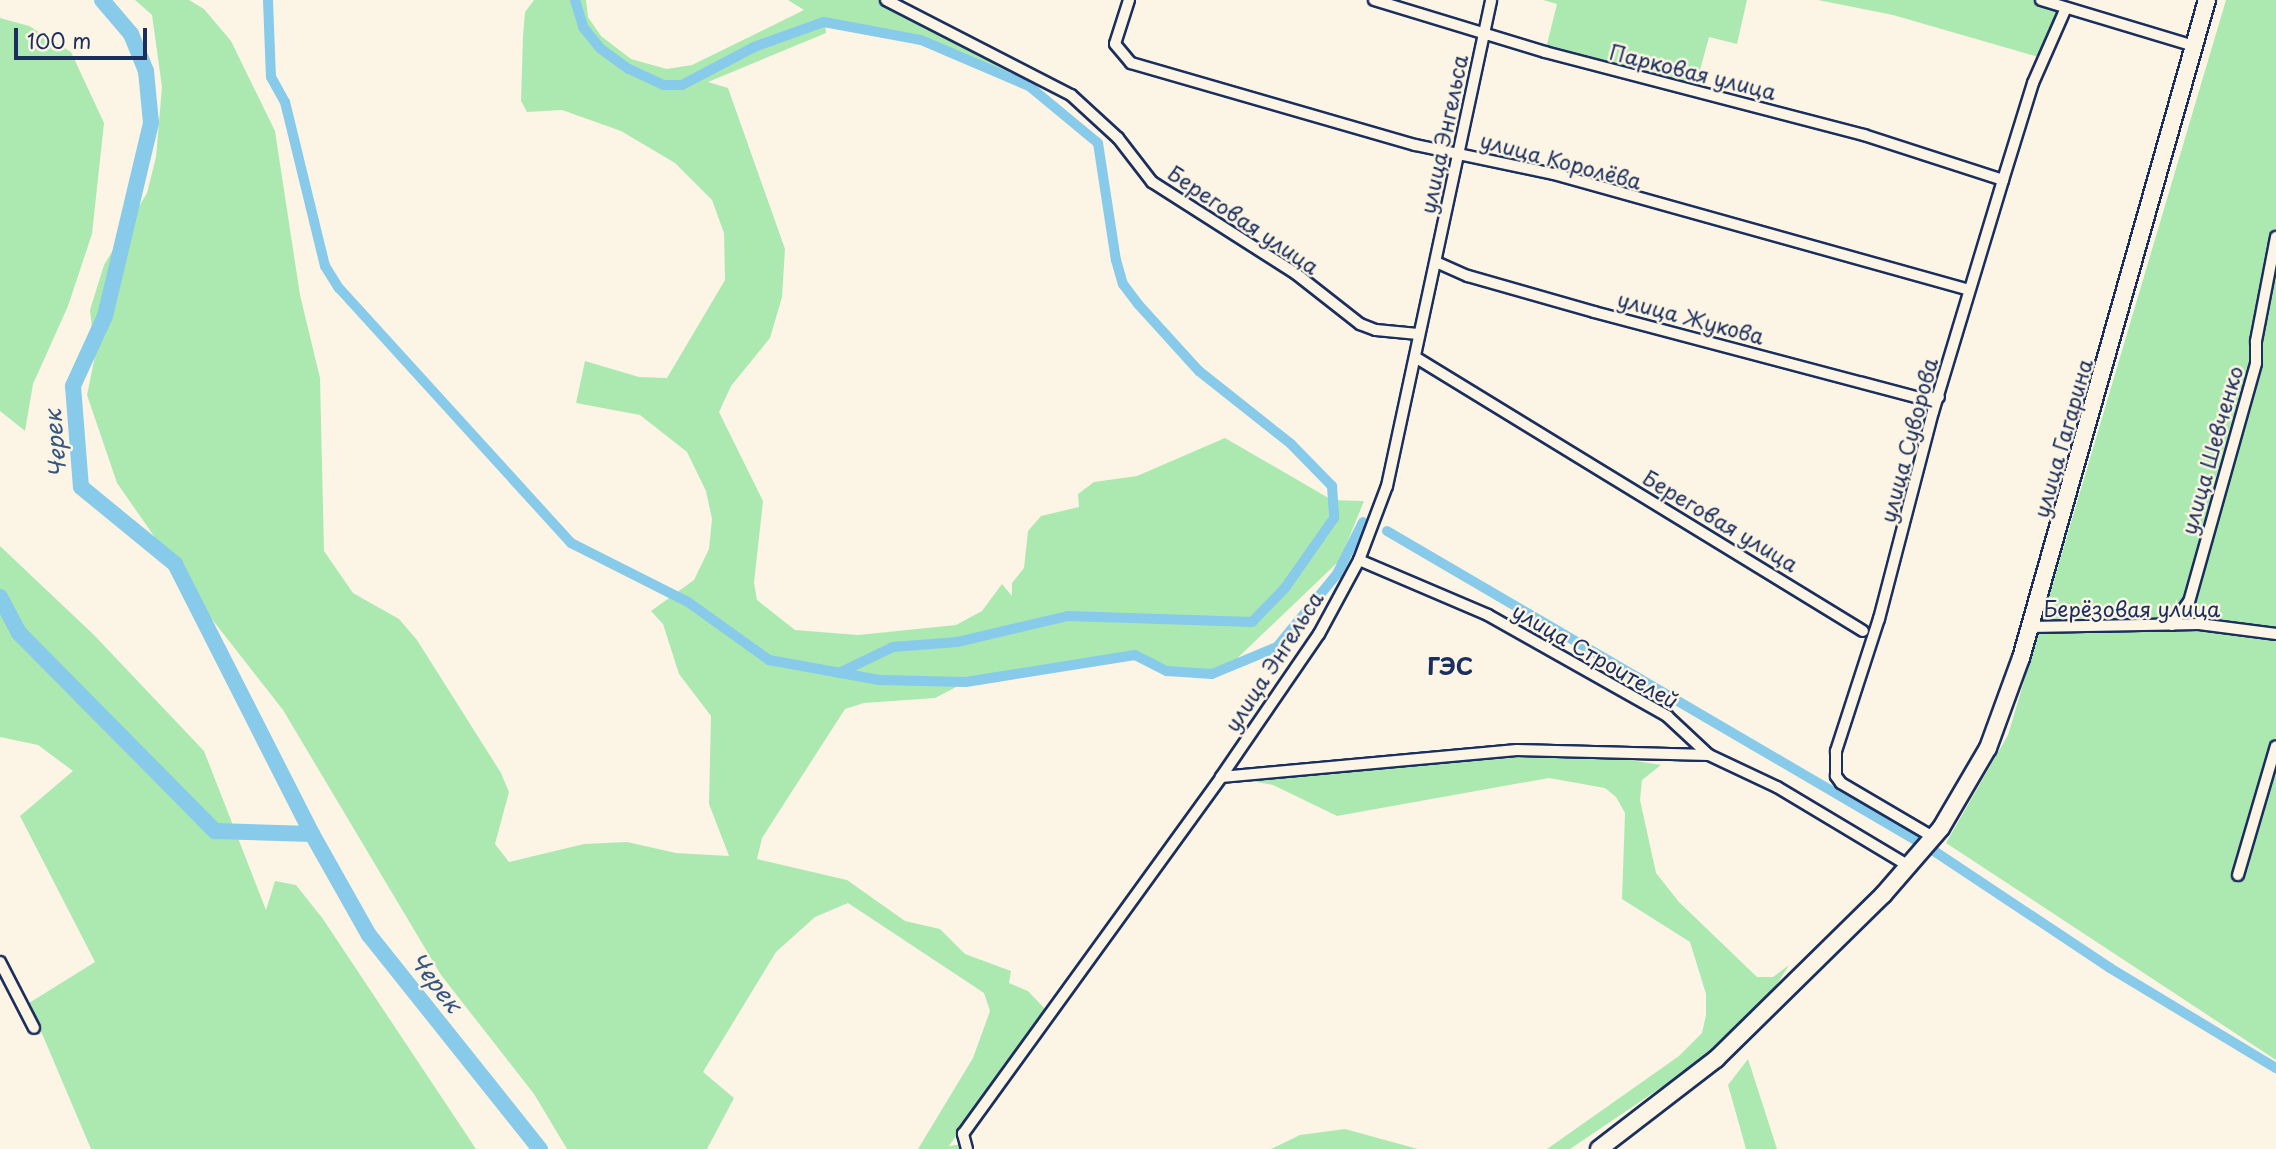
<!DOCTYPE html>
<html>
<head>
<meta charset="utf-8">
<style>
	body { margin:0 }
	#map { position:relative; width:2276px; height:1149px; overflow:hidden; background:#fcf5e5; font-family:"Playpen Sans",sans-serif }
	div>[style] { position:absolute }
	[style*='--x'] { left:calc(var(--x)*1px); top:calc(var(--y)*1px); width:calc(var(--w)*1px); rotate:calc(var(--a)*1deg) }
	.green>* { inset:0; background:#ace9b0 }
	.canal>* { height:10px; margin:-5px; padding:0 5px; transform-origin:5px; border-radius:5px; background:#87cae9 }
	.river>* { height:16px; margin:-8px; padding:0 8px; transform-origin:8px; border-radius:8px; background:#87cae9 }
	.roads { filter:drop-shadow(2px 0 #1b2f5e) drop-shadow(-2px 0 #1b2f5e) drop-shadow(0 2px #1b2f5e) drop-shadow(0 -2px #1b2f5e) }
	.street>* { height:10px; margin:-5px; padding:0 5px; transform-origin:5px; border-radius:5px; background:#fcf5e5 }
	.secondary>* { height:16px; margin:-8px; padding:0 8px; transform-origin:8px; border-radius:8px; background:#fcf5e5 }
	span { translate:-50% -50%; white-space:nowrap; text-align:center; line-height:1.15; -webkit-text-stroke:5px #fcf5e5; paint-order:stroke }
	.street-label { font-size:21px; color:#1b2f5e }
	.water-label { font-size:23px; color:#365681; font-style:italic }
	.neighbourhood-label { font-size:23px; color:#1b2f5e; font-weight:700 }
	.scale { position:absolute; left:14px; top:28px; width:133px; height:32px; box-sizing:border-box; border:4px solid #1b2f5e; border-top:0; padding-left:9px; font-size:21px; line-height:24px; white-space:nowrap; color:#1b2f5e; -webkit-text-stroke:5px #fcf5e5; paint-order:stroke }
</style>
</head>
<body>
<div id="map">
	<div class="green">
		<i style="clip-path:polygon(135px 0,189px 0,204px 9px,231px 41px,275px 131px,300px 295px,320px 378px,324px 551px,353px 593px,399px 619px,417px 640px,501px 773px,509px 792px,495px 844px,509px 862px,584px 844px,627px 842px,676px 853px,729px 856px,709px 804px,711px 716px,679px 674px,663px 624px,651px 611px,694px 580px,709px 549px,712px 519px,706px 491px,687px 452px,640px 415px,576px 403px,585px 361px,639px 377px,667px 378px,725px 280px,724px 233px,712px 200px,675px 163px,621px 131px,562px 110px,527px 112px,521px 101px,523px 36px,525px 12px,534px 0,586px 0,588px 17px,601px 36px,631px 59px,667px 69px,692px 65px,804px 10px,788px 0,886px 0,1012px 63px,1008px 76px,921px 40px,825px 22px,826px 33px,708px 82px,728px 88px,785px 249px,782px 297px,770px 338px,731px 386px,719px 412px,763px 501px,754px 583px,757px 600px,795px 630px,858px 635px,956px 625px,982px 611px,1002px 584px,1012px 596px,1012px 583px,1024px 568px,1028px 531px,1041px 516px,1079px 507px,1078px 494px,1094px 482px,1137px 476px,1225px 438px,1332px 500px,1364px 501px,1340px 560px,1227px 668px,1212px 674px,1167px 671px,1134px 655px,966px 682px,935px 698px,864px 703px,845px 709px,762px 838px,757px 859px,847px 880px,905px 921px,940px 929px,965px 954px,1011px 971px,1009px 983px,1028px 991px,1045px 1009px,949px 1146px,963px 1144px,967px 1149px,918px 1149px,973px 1058px,990px 1011px,984px 993px,848px 903px,815px 917px,776px 952px,703px 1072px,734px 1098px,707px 1149px,567px 1149px,534px 1094px,441px 975px,283px 710px,211px 618px,117px 483px,87px 395px,95px 356px,90px 310px,104px 265px,147px 193px,156px 157px,162px 87px,152px 15px)"></i>
		<i style="clip-path:polygon(1543px 0,1747px 0,1737px 44px,1709px 37px,1694px 92px,1545px 52px,1557px 4px)"></i>
		<i style="clip-path:polygon(1818px 0,2041px 0,2066px 8px,2042px 58px,1893px 15px)"></i>
		<i style="clip-path:polygon(2226px 0,2276px 0,2276px 1060px,1946px 843px,2008px 735px)"></i>
		<i style="clip-path:polygon(0 18px,29px 26px,71px 52px,104px 123px,92px 234px,68px 306px,33px 384px,25px 431px,0 411px)"></i>
		<i style="clip-path:polygon(0 546px,94px 635px,204px 751px,266px 910px,275px 881px,296px 885px,323px 919px,476px 1149px,91px 1149px,29px 1003px,95px 962px,20px 816px,73px 771px,38px 745px,0 737px)"></i>
		<i style="clip-path:polygon(1518px 757px,1611px 757px,1661px 765px,1642px 780px,1640px 800px,1656px 873px,1679px 902px,1757px 977px,1773px 977px,1789px 965px,1772px 992px,1690px 1068px,1570px 1149px,1547px 1149px,1679px 1056px,1702px 1033px,1706px 1015px,1706px 994px,1690px 942px,1622px 899px,1625px 813px,1616px 797px,1605px 788px,1549px 778px,1337px 816px,1273px 785px,1251px 781px)"></i>
		<i style="clip-path:polygon(1748px 1059px,1777px 1149px,1746px 1149px,1728px 1085px)"></i>
		<i style="clip-path:polygon(1345px 1129px,1418px 1149px,1271px 1149px,1300px 1135px)"></i>
	</div>
	<div class="canal">
		<i style="--x:268;--y:0;--w:77;--a:87.8"></i>
		<i style="--x:271;--y:77;--w:29;--a:61"></i>
		<i style="--x:285;--y:102;--w:169;--a:76.3"></i>
		<i style="--x:325;--y:266;--w:26;--a:58"></i>
		<i style="--x:339;--y:288;--w:345;--a:47.7"></i>
		<i style="--x:571;--y:543;--w:131;--a:26.8"></i>
		<i style="--x:688;--y:602;--w:100;--a:35.6"></i>
		<i style="--x:769;--y:660;--w:112;--a:10.3"></i>
		<i style="--x:879;--y:680;--w:87;--a:1.3"></i>
		<i style="--x:966;--y:682;--w:171;--a:-9.1"></i>
		<i style="--x:1135;--y:655;--w:36;--a:27"></i>
		<i style="--x:1167;--y:671;--w:45;--a:3.8"></i>
		<i style="--x:1212;--y:674;--w:70;--a:-22.6"></i>
		<i style="--x:1277;--y:647;--w:94;--a:-50.6"></i>
		<i style="--x:1337;--y:574;--w:58;--a:-63.4"></i>
		<i style="--x:575;--y:0;--w:28;--a:73"></i>
		<i style="--x:583;--y:27;--w:28;--a:51"></i>
		<i style="--x:601;--y:49;--w:34;--a:36"></i>
		<i style="--x:629;--y:69;--w:38;--a:25"></i>
		<i style="--x:664;--y:85;--w:18;--a:0"></i>
		<i style="--x:682;--y:85;--w:81;--a:-27.8"></i>
		<i style="--x:754;--y:47;--w:74;--a:-19.7"></i>
		<i style="--x:824;--y:22;--w:99;--a:10.5"></i>
		<i style="--x:921;--y:40;--w:117;--a:23.1"></i>
		<i style="--x:1029;--y:86;--w:89;--a:39.6"></i>
		<i style="--x:1098;--y:143;--w:118;--a:81.3"></i>
		<i style="--x:1116;--y:260;--w:25;--a:74"></i>
		<i style="--x:1123;--y:284;--w:25;--a:53"></i>
		<i style="--x:1138;--y:304;--w:91;--a:47.7"></i>
		<i style="--x:1199;--y:371;--w:117;--a:38.4"></i>
		<i style="--x:1291;--y:444;--w:59;--a:45.7"></i>
		<i style="--x:1332;--y:486;--w:32;--a:86"></i>
		<i style="--x:1334;--y:518;--w:85;--a:125"></i>
		<i style="--x:1285;--y:588;--w:47;--a:134.1"></i>
		<i style="--x:1252;--y:622;--w:184;--a:-178.1"></i>
		<i style="--x:1068;--y:616;--w:114;--a:166.8"></i>
		<i style="--x:957;--y:642;--w:64;--a:175.5"></i>
		<i style="--x:893;--y:647;--w:60;--a:154.3"></i>
		<i style="--x:1387;--y:531;--w:616;--a:30.31"></i>
		<i style="--x:1934;--y:851;--w:211;--a:33.6"></i>
		<i style="--x:2110;--y:968;--w:194;--a:31.1"></i>
	</div>
	<div class="river">
		<i style="--x:102;--y:0;--w:45;--a:49.5"></i>
		<i style="--x:131;--y:34;--w:40;--a:68"></i>
		<i style="--x:146;--y:71;--w:52;--a:84.5"></i>
		<i style="--x:151;--y:123;--w:198;--a:103.4"></i>
		<i style="--x:105;--y:316;--w:77;--a:114.6"></i>
		<i style="--x:73;--y:386;--w:101;--a:85.5"></i>
		<i style="--x:81;--y:487;--w:122;--a:39.3"></i>
		<i style="--x:175;--y:564;--w:303;--a:63.1"></i>
		<i style="--x:0;--y:597;--w:41;--a:62.2"></i>
		<i style="--x:19;--y:633;--w:279;--a:45.3"></i>
		<i style="--x:215;--y:831;--w:97;--a:1.8"></i>
		<i style="--x:312;--y:834;--w:116;--a:60.6"></i>
		<i style="--x:369;--y:935;--w:274;--a:51.4"></i>
	</div>
	<div class="roads">
		<div class="street">
			<i style="--x:886;--y:0;--w:208;--a:27.2"></i>
			<i style="--x:1071;--y:95;--w:64;--a:42.5"></i>
			<i style="--x:1118;--y:138;--w:56;--a:52.3"></i>
			<i style="--x:1152;--y:182;--w:169;--a:32.5"></i>
			<i style="--x:1295;--y:273;--w:83;--a:38.1"></i>
			<i style="--x:1360;--y:324;--w:17;--a:21"></i>
			<i style="--x:1376;--y:330;--w:42;--a:5.4"></i>
			<i style="--x:1129;--y:0;--w:46;--a:107.7"></i>
			<i style="--x:1115;--y:44;--w:25;--a:50"></i>
			<i style="--x:1131;--y:63;--w:296;--a:16.1"></i>
			<i style="--x:1415;--y:145;--w:142;--a:11.8"></i>
			<i style="--x:1554;--y:174;--w:431;--a:15.6"></i>
			<i style="--x:1374;--y:0;--w:179;--a:16.9"></i>
			<i style="--x:1545;--y:52;--w:330;--a:14.6"></i>
			<i style="--x:1864;--y:135;--w:146;--a:17.9"></i>
			<i style="--x:2041;--y:0;--w:160;--a:16.7"></i>
			<i style="--x:1436;--y:262;--w:35;--a:24"></i>
			<i style="--x:1468;--y:276;--w:131;--a:15.9"></i>
			<i style="--x:1594;--y:312;--w:341;--a:14.8"></i>
			<i style="--x:1924;--y:399;--w:15;--a:-8"></i>
			<i style="--x:1415;--y:357;--w:525;--a:31.45"></i>
			<i style="--x:1359;--y:560;--w:140;--a:23.1"></i>
			<i style="--x:1488;--y:615;--w:206;--a:29.4"></i>
			<i style="--x:1667;--y:716;--w:57;--a:42.9"></i>
			<i style="--x:1709;--y:755;--w:75;--a:25.2"></i>
			<i style="--x:1777;--y:787;--w:154;--a:30.9"></i>
			<i style="--x:2172;--y:625;--w:29;--a:-54"></i>
			<i style="--x:2189;--y:602;--w:248;--a:-74.3"></i>
			<i style="--x:2256;--y:363;--w:22;--a:-90"></i>
			<i style="--x:2256;--y:341;--w:106;--a:-79.1"></i>
			<i style="--x:2030;--y:627;--w:169;--a:-1"></i>
			<i style="--x:2199;--y:624;--w:78;--a:7.4"></i>
			<i style="--x:1221;--y:777;--w:297;--a:-5.2"></i>
			<i style="--x:1517;--y:750;--w:192;--a:1.5"></i>
			<i style="--x:1933;--y:837;--w:107;--a:-149.6"></i>
			<i style="--x:1841;--y:783;--w:9;--a:-126"></i>
			<i style="--x:1836;--y:776;--w:25;--a:-90"></i>
			<i style="--x:1836;--y:751;--w:139;--a:-72"></i>
			<i style="--x:1879;--y:619;--w:214;--a:-75.4"></i>
			<i style="--x:1933;--y:412;--w:242;--a:-73.2"></i>
			<i style="--x:2003;--y:180;--w:102;--a:-72.8"></i>
			<i style="--x:2033;--y:83;--w:82;--a:-66.3"></i>
			<i style="--x:2238;--y:875;--w:134;--a:-73.6"></i>
			<i style="--x:0;--y:962;--w:74;--a:62.7"></i>
			<i style="--x:967;--y:1149;--w:16;--a:-105"></i>
			<i style="--x:963;--y:1134;--w:440;--a:-54.1"></i>
			<i style="--x:1221;--y:777;--w:173;--a:-55.6"></i>
			<i style="--x:1319;--y:634;--w:84;--a:-61.6"></i>
			<i style="--x:1359;--y:560;--w:79;--a:-69.3"></i>
			<i style="--x:1387;--y:486;--w:497;--a:-77.9"></i>
		</div>
		<div class="secondary">
			<i style="--x:1599;--y:1149;--w:148;--a:-37.6"></i>
			<i style="--x:1716;--y:1059;--w:234;--a:-44.5"></i>
			<i style="--x:1883;--y:895;--w:89;--a:-49.1"></i>
			<i style="--x:1941;--y:828;--w:93;--a:-59.6"></i>
			<i style="--x:1988;--y:748;--w:96;--a:-69.9"></i>
			<i style="--x:2021;--y:658;--w:684;--a:-74.22"></i>
		</div>
	</div>
	<div class="street-label">
		<span style="left:1693px;top:71px;rotate:14deg">Парковая улица</span>
		<span style="left:1443px;top:134px;rotate:-78deg">улица Энгельса</span>
		<span style="left:1561px;top:160px;rotate:15deg">улица Королёва</span>
		<span style="left:1244px;top:219px;rotate:34deg">Береговая улица</span>
		<span style="left:1691px;top:317px;rotate:15deg">улица Жукова</span>
		<span style="left:2062px;top:438px;rotate:-74deg">улица Гагарина</span>
		<span style="left:1908px;top:440px;rotate:-75deg">улица Суворова</span>
		<span style="left:2211px;top:450px;rotate:-74deg">улица Шевченко</span>
		<span style="left:1721px;top:520px;rotate:31deg">Береговая улица</span>
		<span style="left:2132px;top:608px">Берёзовая улица</span>
		<span style="left:1596px;top:655px;rotate:30deg">улица Строителей</span>
		<span style="left:1273px;top:661px;rotate:-57deg">улица Энгельса</span>
	</div>
	<div class="water-label">
		<span style="left:55px;top:444px;rotate:-95deg">Черек</span>
		<span style="left:436px;top:982px;rotate:52deg">Черек</span>
	</div>
	<div class="neighbourhood-label">
		<span style="left:1450px;top:666px">ГЭС</span>
	</div>
	<div class="scale">100 m</div>
</div>
</body>
</html>
